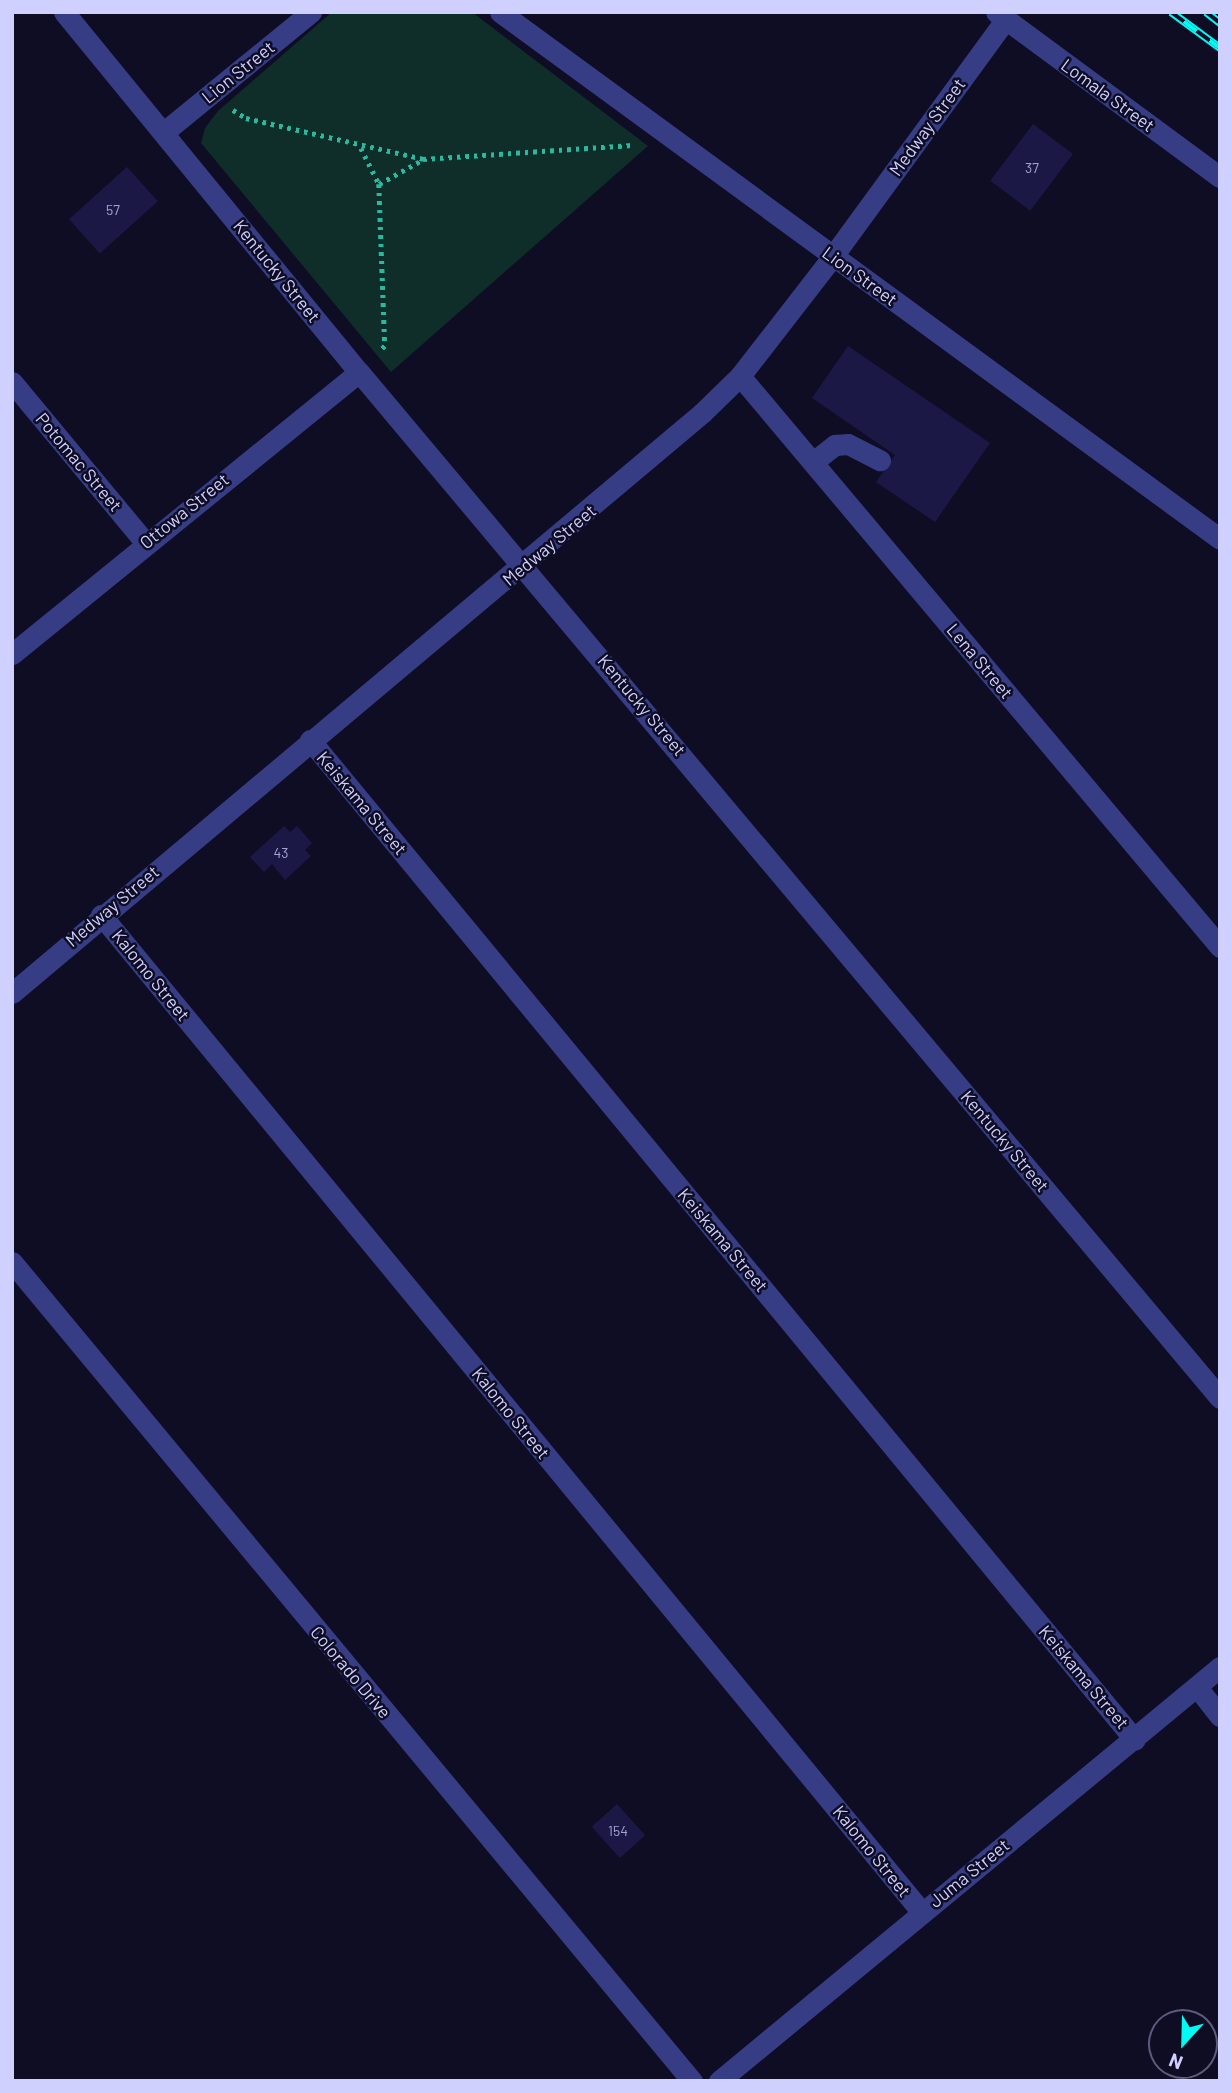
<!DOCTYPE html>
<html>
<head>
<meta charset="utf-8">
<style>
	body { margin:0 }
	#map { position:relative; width:1232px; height:2093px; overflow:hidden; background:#0e0d24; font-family:Barlow,sans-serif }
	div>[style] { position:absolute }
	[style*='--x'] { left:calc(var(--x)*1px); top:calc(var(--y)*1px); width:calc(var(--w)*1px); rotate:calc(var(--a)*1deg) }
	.green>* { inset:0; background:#102e29 }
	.building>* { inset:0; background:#1c1845; transform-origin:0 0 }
	.path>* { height:4.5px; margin-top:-2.25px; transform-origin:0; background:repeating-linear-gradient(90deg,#29b99f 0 3.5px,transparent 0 8.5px) }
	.minor>* { height:21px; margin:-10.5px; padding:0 10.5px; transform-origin:10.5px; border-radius:10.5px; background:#363d85 }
	.rail>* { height:8px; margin-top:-4px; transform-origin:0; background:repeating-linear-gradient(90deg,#0e0d24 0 16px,#00fbf5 0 32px); box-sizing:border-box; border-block:2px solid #00fbf5 }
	span { translate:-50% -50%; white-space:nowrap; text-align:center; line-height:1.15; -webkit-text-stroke:5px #0e0d24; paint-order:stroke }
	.number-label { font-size:14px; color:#a3a2d0 }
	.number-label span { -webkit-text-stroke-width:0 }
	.street-label { font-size:18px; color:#d0d0ff }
	.frame { position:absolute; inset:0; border:14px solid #d0d0ff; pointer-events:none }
	.north { position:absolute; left:1148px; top:2009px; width:70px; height:70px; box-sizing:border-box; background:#0e0d24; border:2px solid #5c5b7c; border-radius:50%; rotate:202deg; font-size:19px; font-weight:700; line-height:28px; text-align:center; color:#d0d0ff }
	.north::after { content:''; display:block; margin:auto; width:24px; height:32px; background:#00fbf5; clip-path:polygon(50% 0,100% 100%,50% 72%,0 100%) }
</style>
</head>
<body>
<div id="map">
	<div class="green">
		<i style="clip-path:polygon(332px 12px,472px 12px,648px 146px,391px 372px,201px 143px,205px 128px,218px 111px)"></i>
	</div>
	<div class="building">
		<i style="left:1033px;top:124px;width:50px;height:71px;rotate:37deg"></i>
		<i style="left:127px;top:167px;width:46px;height:78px;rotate:48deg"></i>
		<i style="clip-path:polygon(848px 346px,990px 443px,935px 522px,876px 482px,895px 455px,812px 398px)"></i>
		<i style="clip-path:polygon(284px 826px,290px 832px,297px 826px,312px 843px,305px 850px,311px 856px,285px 880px,272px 864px,264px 872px,250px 857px)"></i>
		<i style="left:617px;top:1804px;width:42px;height:34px;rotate:48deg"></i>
	</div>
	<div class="path">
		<i style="--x:233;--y:110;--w:15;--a:32"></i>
		<i style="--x:246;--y:118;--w:182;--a:13"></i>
		<i style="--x:423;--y:159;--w:210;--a:-3.8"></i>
		<i style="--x:361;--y:148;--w:40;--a:63.4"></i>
		<i style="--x:379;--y:184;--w:162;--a:87.9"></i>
		<i style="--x:385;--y:346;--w:8;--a:135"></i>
		<i style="--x:379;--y:184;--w:49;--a:-29.2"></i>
	</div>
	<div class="minor">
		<i style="--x:64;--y:12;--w:465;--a:50.7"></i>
		<i style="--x:359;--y:372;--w:1339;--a:50"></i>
		<i style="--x:500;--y:12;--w:892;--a:36.2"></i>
		<i style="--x:996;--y:12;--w:278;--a:36.4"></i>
		<i style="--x:164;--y:132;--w:190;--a:-39.2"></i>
		<i style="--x:740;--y:376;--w:746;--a:49.95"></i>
		<i style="--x:12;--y:382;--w:208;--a:50.3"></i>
		<i style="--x:813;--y:462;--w:28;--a:-38"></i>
		<i style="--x:835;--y:445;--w:13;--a:-4"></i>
		<i style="--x:848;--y:444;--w:36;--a:27"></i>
		<i style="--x:12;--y:654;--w:447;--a:-39.1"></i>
		<i style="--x:310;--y:740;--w:1296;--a:50.48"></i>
		<i style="--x:101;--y:915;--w:1290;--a:50.54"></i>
		<i style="--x:12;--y:993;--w:901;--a:-40.05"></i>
		<i style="--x:702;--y:413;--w:53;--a:-44.2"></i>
		<i style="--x:740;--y:376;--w:152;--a:-52.2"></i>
		<i style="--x:833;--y:256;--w:292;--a:-53.9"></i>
		<i style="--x:12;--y:1262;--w:1065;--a:50.3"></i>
		<i style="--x:1197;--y:1687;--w:37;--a:52"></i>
		<i style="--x:719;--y:2081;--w:650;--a:-39.57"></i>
	</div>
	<div class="rail">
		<i style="--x:1171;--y:12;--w:61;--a:36.3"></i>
		<i style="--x:1206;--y:12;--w:18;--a:38"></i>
	</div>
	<div class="number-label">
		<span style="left:1032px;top:168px">37</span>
		<span style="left:113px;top:210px">57</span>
		<span style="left:281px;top:853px">43</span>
		<span style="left:618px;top:1831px">154</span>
	</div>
	<div class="street-label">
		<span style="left:238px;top:72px;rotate:-39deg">Lion Street</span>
		<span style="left:1108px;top:95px;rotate:36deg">Lomala Street</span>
		<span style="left:927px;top:127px;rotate:-54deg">Medway Street</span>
		<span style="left:277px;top:271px;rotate:51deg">Kentucky Street</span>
		<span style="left:860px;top:276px;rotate:36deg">Lion Street</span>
		<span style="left:79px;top:462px;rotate:50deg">Potomac Street</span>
		<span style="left:184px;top:511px;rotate:-39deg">Ottowa Street</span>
		<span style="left:549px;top:545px;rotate:-40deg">Medway Street</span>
		<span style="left:980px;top:661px;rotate:50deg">Lena Street</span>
		<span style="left:642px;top:705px;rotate:50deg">Kentucky Street</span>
		<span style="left:362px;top:803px;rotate:50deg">Keiskama Street</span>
		<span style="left:112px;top:906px;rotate:-40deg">Medway Street</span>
		<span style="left:151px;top:975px;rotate:51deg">Kalomo Street</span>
		<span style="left:1005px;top:1141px;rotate:50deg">Kentucky Street</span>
		<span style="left:723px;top:1240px;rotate:50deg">Keiskama Street</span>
		<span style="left:511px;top:1413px;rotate:51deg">Kalomo Street</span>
		<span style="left:351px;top:1672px;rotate:50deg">Colorado Drive</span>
		<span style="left:1084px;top:1677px;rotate:50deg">Keiskama Street</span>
		<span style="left:872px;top:1851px;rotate:51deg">Kalomo Street</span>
		<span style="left:969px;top:1873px;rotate:-39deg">Juma Street</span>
	</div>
	<div class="frame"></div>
	<div class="north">N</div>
</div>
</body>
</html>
